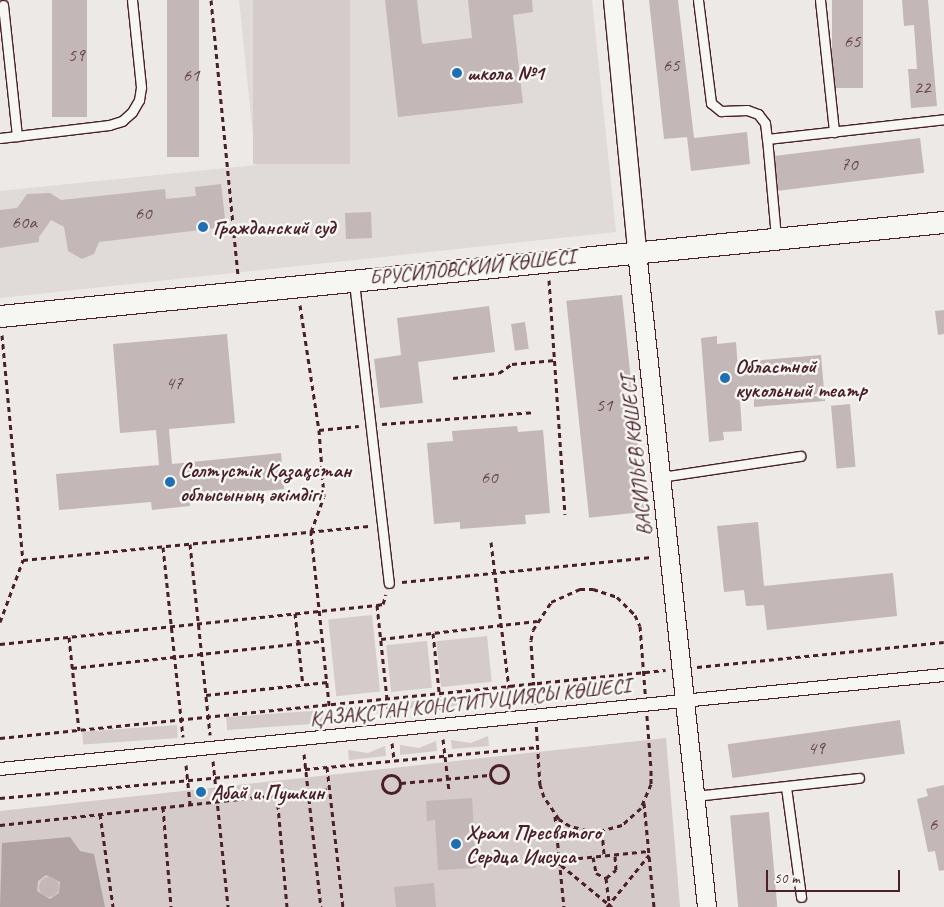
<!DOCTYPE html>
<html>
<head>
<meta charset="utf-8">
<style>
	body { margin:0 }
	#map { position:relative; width:944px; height:907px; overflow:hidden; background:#ece9e6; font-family:Caveat,sans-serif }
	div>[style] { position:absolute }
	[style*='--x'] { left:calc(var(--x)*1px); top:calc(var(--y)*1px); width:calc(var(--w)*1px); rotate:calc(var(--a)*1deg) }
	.built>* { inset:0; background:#e0dad8 }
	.green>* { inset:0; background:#d4cbca; transform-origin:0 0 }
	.water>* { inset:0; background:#b1a2a3 }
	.building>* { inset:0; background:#c4b7b7; transform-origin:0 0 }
	.round { border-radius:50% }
	.path>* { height:3px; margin-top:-1.5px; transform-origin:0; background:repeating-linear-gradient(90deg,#4a1f2b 0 5px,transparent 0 9px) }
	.path>.ring { margin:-1.5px; padding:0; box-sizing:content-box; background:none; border:3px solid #4a1f2b; border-radius:50% }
	.roads { filter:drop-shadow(1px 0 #4a1f2b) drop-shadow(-1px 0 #4a1f2b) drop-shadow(0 1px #4a1f2b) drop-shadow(0 -1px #4a1f2b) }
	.service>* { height:9px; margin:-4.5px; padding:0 4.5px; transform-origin:4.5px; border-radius:4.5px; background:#f6f6f2 }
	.pedestrian>* { height:12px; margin:-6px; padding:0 6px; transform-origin:6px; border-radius:6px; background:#f6f6f2 }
	.minor>* { height:18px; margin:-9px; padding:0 9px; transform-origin:9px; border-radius:9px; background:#f6f6f2 }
	.tertiary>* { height:21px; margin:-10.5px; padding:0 10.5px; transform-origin:10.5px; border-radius:10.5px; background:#f6f6f2 }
	.dots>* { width:14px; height:14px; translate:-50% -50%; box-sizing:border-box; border:2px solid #f6f6f2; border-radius:50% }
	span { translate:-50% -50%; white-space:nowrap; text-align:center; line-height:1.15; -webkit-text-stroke:5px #f6f6f2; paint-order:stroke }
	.number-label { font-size:19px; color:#68454e }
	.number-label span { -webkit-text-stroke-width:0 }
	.poi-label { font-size:21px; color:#4a1f2b; font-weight:700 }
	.left { translate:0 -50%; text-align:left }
	.street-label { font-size:21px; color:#4a1f2b }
	.scale { position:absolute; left:766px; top:870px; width:134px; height:22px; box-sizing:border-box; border:2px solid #4a1f2b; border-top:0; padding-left:6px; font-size:15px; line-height:18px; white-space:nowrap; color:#4a1f2b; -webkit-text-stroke:4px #f6f6f2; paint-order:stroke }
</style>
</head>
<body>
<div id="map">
	<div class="built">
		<i style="clip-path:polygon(239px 0,592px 0,616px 232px,0 298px,0 191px,256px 165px)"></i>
	</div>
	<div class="green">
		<i style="left:253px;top:0;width:97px;height:164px"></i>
		<i style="left:372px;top:615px;width:77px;height:44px;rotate:84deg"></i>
		<i style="left:487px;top:636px;width:46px;height:51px;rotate:84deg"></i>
		<i style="left:427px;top:641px;width:47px;height:41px;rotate:84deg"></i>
		<i style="clip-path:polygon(484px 694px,485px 704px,469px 701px,448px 708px,448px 698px)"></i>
		<i style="clip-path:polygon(433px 699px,433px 709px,417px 706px,397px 713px,396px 703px)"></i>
		<i style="clip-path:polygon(381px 704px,382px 714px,362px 711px,345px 718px,345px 708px)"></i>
		<i style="left:326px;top:710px;width:13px;height:100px;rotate:86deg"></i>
		<i style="left:177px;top:725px;width:13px;height:95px;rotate:86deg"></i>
		<i style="clip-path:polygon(488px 736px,489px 746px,452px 749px,451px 740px,471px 743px)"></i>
		<i style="clip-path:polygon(666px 738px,680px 907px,0 907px,0 811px)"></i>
		<i style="clip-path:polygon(436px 741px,437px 751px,400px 755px,400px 745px,419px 748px)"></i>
		<i style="clip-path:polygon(385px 746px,386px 756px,349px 760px,348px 750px,368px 753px)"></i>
	</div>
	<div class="water">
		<i style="clip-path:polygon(evenodd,70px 837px,80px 851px,94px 854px,105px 907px,0 907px,2px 843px,70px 837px,46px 875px,60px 882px,59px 893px,50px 899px,37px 891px,38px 881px,46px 875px)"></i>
	</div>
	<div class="building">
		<i style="left:52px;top:0;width:35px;height:117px"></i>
		<i style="left:167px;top:0;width:32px;height:157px"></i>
		<i style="clip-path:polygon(385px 0,417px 0,422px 44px,472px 38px,468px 0,532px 0,533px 12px,513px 15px,523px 103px,398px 117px)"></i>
		<i style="clip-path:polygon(649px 0,678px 0,694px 138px,747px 132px,750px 164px,691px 171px,687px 137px,664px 139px)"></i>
		<i style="left:832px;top:0;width:31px;height:88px"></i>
		<i style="clip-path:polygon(902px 0,928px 0,937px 106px,911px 108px,908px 69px,917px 69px,914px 25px,904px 26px)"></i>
		<i style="left:920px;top:138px;width:35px;height:147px;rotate:83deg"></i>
		<i style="clip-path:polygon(221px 184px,226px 227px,99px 242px,94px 254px,82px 259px,68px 251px,64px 227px,51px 220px,39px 237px,39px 242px,0 248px,0 210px,17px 208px,27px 194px,50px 193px,61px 200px,165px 189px,166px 199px,196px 196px,195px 187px)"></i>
		<i style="left:371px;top:212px;width:26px;height:26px;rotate:88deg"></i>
		<i style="left:622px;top:295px;width:218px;height:56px;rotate:84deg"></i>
		<i style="clip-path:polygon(489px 306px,495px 352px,418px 362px,423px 403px,380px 408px,374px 359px,401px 355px,397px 318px)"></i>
		<i style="clip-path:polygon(944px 310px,944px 334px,938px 335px,935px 311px)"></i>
		<i style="left:525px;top:322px;width:27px;height:14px;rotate:82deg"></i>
		<i style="clip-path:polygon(227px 334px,235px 423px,169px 429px,172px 464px,281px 453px,284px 489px,190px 498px,190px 506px,152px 510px,151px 502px,59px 510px,56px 474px,159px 465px,156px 430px,120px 433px,113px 344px)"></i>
		<i style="clip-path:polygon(717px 336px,717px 344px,736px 342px,738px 369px,752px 368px,751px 361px,821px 355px,825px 401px,754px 407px,754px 399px,740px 400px,742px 431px,723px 432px,724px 440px,709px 442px,701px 338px)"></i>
		<i style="left:850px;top:404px;width:63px;height:19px;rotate:85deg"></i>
		<i style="clip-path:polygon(517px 426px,518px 432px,543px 430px,550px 513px,525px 515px,526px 524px,460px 529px,460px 522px,434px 524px,427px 443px,453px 441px,452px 431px)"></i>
		<i style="clip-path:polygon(758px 522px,764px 586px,893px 573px,897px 616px,767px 630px,764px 605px,746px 606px,744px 590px,724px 592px,717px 526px)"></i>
		<i style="left:900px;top:720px;width:34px;height:174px;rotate:82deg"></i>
		<i style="clip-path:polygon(944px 785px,944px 870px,939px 871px,935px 851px,928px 852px,917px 799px,928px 796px,926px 789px)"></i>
		<i style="clip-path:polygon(472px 798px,476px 868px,438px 870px,435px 820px,427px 821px,426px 801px)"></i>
		<i style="left:769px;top:812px;width:95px;height:39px;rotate:85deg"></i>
		<i class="round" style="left:39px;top:877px;width:20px;height:20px"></i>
		<i style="clip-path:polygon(434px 883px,436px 907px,396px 907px,394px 887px)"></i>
	</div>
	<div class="path">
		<i style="--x:211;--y:0;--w:275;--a:84.4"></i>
		<i style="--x:549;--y:280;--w:235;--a:86.1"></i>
		<i style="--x:300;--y:305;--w:126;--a:81.4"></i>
		<i style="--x:2;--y:335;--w:226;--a:84.7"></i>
		<i style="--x:23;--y:560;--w:350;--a:-5.6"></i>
		<i style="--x:453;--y:378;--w:46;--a:-6.2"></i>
		<i style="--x:499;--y:373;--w:16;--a:-35"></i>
		<i style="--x:512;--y:364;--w:43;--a:-5.3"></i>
		<i style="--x:382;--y:424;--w:151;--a:-4.5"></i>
		<i style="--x:491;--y:542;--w:164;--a:83"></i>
		<i style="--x:190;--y:544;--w:192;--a:84"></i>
		<i style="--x:163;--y:547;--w:191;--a:84"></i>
		<i style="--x:402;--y:582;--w:251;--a:-5.7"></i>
		<i style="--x:580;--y:589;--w:13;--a:0"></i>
		<i style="--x:593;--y:589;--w:25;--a:18"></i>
		<i style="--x:617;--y:597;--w:25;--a:45"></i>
		<i style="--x:635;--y:615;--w:12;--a:66"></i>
		<i style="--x:640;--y:626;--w:144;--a:85.6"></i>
		<i style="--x:651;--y:770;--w:14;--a:90"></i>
		<i style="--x:651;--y:784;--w:26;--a:113"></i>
		<i style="--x:641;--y:808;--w:25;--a:138"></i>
		<i style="--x:622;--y:825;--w:27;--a:165"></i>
		<i style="--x:596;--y:832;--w:27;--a:-167"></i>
		<i style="--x:570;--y:826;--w:13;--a:-148"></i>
		<i style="--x:559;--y:819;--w:27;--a:-124"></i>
		<i style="--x:544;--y:797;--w:13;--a:-108"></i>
		<i style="--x:540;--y:785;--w:145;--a:-93.6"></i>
		<i style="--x:531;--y:640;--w:10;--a:-79"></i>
		<i style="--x:533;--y:630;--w:33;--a:-57"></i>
		<i style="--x:551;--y:602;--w:32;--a:-24"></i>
		<i style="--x:377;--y:605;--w:6;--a:-9"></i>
		<i style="--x:383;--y:604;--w:10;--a:-73"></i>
		<i style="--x:295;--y:613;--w:72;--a:83.7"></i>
		<i style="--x:0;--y:622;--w:66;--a:-69.6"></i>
		<i style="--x:433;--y:633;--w:77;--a:84.1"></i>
		<i style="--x:69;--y:637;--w:94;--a:83.9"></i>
		<i style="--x:381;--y:639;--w:157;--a:-6.6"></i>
		<i style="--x:0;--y:644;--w:379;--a:-5.9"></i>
		<i style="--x:377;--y:605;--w:113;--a:83.9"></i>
		<i style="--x:697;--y:667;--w:248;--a:-5.8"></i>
		<i style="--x:72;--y:668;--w:251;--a:-6.2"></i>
		<i style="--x:206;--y:695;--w:122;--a:-6.1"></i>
		<i style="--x:331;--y:723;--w:192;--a:-96"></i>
		<i style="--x:311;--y:532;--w:37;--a:-70"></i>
		<i style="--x:324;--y:497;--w:67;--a:-94.3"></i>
		<i style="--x:319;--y:430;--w:40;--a:-5.7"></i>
		<i style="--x:0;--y:738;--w:669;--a:-5.83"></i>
		<i style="--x:443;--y:739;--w:52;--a:83.4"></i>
		<i style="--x:392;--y:743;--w:17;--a:83"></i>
		<i style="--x:304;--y:754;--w:154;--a:83.7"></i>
		<i style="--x:213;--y:761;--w:147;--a:84.1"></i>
		<i class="ring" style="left:490px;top:765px;width:15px;height:15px"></i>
		<i style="--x:186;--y:765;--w:39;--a:84"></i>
		<i style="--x:327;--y:767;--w:141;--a:83.5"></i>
		<i class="ring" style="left:382px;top:775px;width:15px;height:15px"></i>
		<i style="--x:401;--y:783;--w:88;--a:-5.2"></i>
		<i style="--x:277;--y:795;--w:112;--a:84.9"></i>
		<i style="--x:0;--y:798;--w:540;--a:-5.42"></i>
		<i style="--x:644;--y:803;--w:104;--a:84.5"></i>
		<i style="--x:163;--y:807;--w:100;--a:85.4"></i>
		<i style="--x:100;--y:814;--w:94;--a:82"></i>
		<i style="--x:555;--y:816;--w:91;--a:84.4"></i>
		<i style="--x:0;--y:825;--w:332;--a:-6.2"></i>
		<i style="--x:602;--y:831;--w:25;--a:85"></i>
		<i style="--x:593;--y:857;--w:16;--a:79"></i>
		<i style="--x:596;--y:873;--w:11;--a:27"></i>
		<i style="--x:606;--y:878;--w:13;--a:-39"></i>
		<i style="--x:616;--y:870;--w:15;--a:-94"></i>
		<i style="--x:560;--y:860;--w:89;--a:-5.8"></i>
		<i style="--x:561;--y:865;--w:66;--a:39.5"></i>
		<i style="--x:606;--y:878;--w:26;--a:83"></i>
		<i style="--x:607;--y:907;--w:67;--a:-51.1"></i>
	</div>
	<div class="roads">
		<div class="service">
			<i style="--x:698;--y:0;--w:104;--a:82.8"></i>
			<i style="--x:711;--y:103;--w:13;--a:39"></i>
			<i style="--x:721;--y:111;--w:26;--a:-2"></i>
			<i style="--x:747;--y:110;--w:12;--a:20"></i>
			<i style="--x:758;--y:114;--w:11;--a:52"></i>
			<i style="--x:765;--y:123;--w:16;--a:83"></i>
			<i style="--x:820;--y:0;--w:133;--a:83.9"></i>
			<i style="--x:3;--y:5;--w:132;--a:83.9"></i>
			<i style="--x:0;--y:138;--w:110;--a:-6.8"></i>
			<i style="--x:109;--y:125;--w:14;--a:-17"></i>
			<i style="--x:122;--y:121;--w:13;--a:-42"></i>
			<i style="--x:132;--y:112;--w:14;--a:-60"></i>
			<i style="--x:139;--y:100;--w:13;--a:-81"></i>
			<i style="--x:141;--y:87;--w:87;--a:-95.9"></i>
			<i style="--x:776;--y:237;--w:98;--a:-95.2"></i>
			<i style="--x:767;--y:139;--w:178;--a:-6.4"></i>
			<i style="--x:354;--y:282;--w:303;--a:83.4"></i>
			<i style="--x:661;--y:477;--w:141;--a:-8.6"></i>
			<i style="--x:786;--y:787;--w:111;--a:82.2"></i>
			<i style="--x:695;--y:796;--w:165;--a:-6.3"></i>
		</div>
		<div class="pedestrian">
			<i style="--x:0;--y:769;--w:949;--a:-5.69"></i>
		</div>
		<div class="minor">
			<i style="--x:613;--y:0;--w:252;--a:84.5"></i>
			<i style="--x:637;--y:251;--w:660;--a:83.91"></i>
		</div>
		<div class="tertiary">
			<i style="--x:0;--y:316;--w:949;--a:-5.69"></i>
		</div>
	</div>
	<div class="dots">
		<i style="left:457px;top:73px;background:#1f6fb2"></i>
		<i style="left:203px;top:227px;background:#1f6fb2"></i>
		<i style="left:725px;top:378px;background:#1f6fb2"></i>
		<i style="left:170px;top:482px;background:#1f6fb2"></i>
		<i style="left:201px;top:792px;background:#1f6fb2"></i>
		<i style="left:456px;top:844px;background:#1f6fb2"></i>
	</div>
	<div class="number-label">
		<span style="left:852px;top:42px">65</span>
		<span style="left:76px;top:56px">59</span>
		<span style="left:671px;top:66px">65</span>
		<span style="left:191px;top:76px">61</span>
		<span style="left:922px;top:88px">22</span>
		<span style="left:849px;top:165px">70</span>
		<span style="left:143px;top:214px">60</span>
		<span style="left:24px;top:223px">60а</span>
		<span style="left:174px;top:384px">47</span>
		<span style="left:604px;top:406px">51</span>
		<span style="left:489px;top:478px">60</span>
		<span style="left:816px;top:749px">49</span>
		<span style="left:933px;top:825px">6</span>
	</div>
	<div class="poi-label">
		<span class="left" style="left:467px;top:73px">школа №1</span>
		<span class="left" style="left:213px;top:227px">Гражданский суд</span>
		<span class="left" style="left:735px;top:378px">Областной<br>кукольный театр</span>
		<span class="left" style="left:180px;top:482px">Солтүстік Қазақстан<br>облысының әкімдігі</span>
		<span class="left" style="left:211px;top:792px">Абай и Пушкин</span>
		<span class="left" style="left:466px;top:844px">Храм Пресвятого<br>Сердца Иисуса</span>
	</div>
	<div class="street-label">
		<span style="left:472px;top:267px;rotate:-6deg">БРУСИЛОВСКИЙ КӨШЕСІ</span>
		<span style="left:636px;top:456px;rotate:-96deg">ВАСИЛЬЕВ КӨШЕСІ</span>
		<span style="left:470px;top:702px;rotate:-6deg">ҚАЗАҚСТАН КОНСТИТУЦИЯСЫ КӨШЕСІ</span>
	</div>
	<div class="scale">50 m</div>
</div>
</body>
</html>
